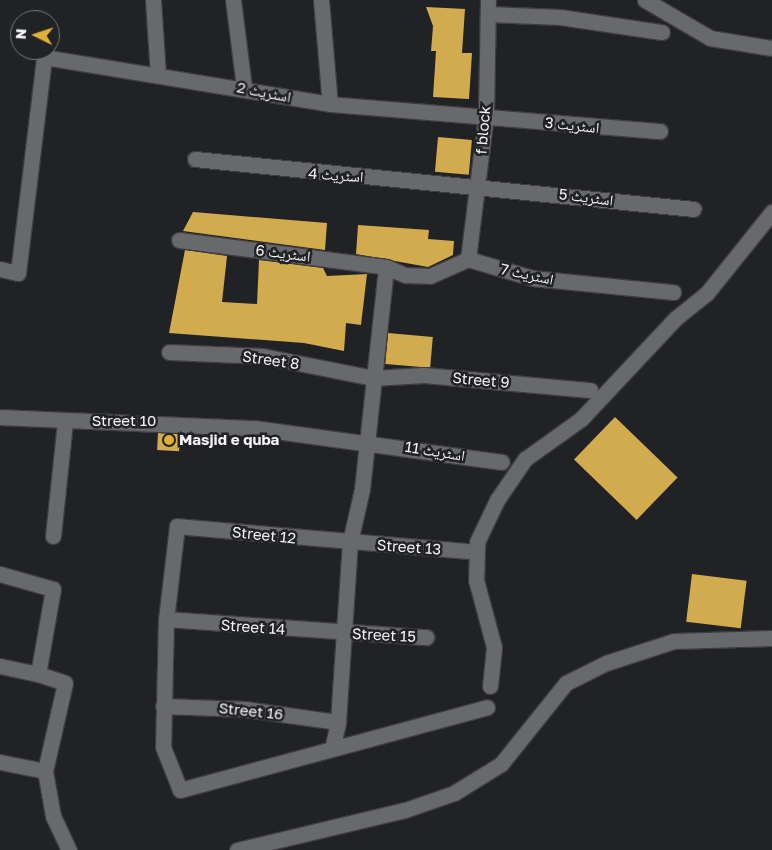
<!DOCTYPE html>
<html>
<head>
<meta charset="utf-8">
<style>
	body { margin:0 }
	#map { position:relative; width:772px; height:850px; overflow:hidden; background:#212225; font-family:"Golos Text","Noto Naskh Arabic",sans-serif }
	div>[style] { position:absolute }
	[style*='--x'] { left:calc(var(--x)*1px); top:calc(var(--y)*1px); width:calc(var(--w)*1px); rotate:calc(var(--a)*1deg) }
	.building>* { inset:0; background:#d1ab4e; transform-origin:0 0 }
	.roads { filter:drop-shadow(1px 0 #3e3e41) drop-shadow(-1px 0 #3e3e41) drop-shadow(0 1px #3e3e41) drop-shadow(0 -1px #3e3e41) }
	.minor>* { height:15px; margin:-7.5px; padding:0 7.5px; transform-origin:7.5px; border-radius:7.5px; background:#68696d }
	.dots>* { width:14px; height:14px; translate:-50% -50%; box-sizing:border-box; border:2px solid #212225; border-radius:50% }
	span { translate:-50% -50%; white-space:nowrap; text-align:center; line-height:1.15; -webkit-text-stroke:5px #212225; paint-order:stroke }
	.street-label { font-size:15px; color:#f4f4f7 }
	.poi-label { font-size:15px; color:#f4f4f7; font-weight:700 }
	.left { translate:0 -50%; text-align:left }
	.north { position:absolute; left:10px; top:10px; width:50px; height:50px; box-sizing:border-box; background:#212225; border:1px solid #757679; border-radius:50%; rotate:274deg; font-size:14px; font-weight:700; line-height:20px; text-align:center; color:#f4f4f7 }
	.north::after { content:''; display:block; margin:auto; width:18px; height:22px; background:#dfb034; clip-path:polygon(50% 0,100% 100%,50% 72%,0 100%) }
</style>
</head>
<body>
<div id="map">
	<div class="building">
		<i style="clip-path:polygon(426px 7px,465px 9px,462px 53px,472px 53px,469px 99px,433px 97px,436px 51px,431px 51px,433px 26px)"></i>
		<i style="left:438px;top:137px;width:34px;height:35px;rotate:5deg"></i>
		<i style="clip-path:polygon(193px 212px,327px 223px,325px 250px,183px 231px)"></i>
		<i style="clip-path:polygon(358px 225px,429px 230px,428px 239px,454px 241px,453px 255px,428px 267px,356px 254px)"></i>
		<i style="clip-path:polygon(185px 250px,227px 256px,222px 302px,257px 304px,259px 260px,323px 268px,327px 276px,367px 274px,361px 325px,346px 323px,344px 351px,304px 343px,169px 333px)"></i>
		<i style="left:388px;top:333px;width:45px;height:31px;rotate:5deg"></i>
		<i style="left:615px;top:417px;width:87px;height:59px;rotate:44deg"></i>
		<i style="left:158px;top:433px;width:22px;height:17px;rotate:3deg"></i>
		<i style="left:692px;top:574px;width:55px;height:48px;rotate:7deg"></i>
	</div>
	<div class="roads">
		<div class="minor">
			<i style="--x:153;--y:0;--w:75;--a:86.2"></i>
			<i style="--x:233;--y:0;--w:88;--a:82.8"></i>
			<i style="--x:321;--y:0;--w:104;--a:85.1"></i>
			<i style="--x:645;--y:0;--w:75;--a:30.3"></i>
			<i style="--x:710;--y:38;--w:63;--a:9.2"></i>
			<i style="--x:488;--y:14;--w:72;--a:2.4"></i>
			<i style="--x:560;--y:17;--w:103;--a:8.4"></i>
			<i style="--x:195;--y:159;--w:501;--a:5.72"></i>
			<i style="--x:179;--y:240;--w:209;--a:7.4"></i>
			<i style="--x:386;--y:267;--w:21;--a:23"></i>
			<i style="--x:405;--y:275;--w:25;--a:2"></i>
			<i style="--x:430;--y:276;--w:42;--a:-24.1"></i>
			<i style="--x:468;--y:259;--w:67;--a:16.5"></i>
			<i style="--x:532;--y:278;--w:142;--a:5.7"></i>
			<i style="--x:468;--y:259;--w:146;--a:-82.9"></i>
			<i style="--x:486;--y:114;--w:114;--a:-89"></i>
			<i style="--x:0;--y:269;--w:18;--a:13"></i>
			<i style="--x:18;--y:273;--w:218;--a:-83.1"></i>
			<i style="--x:44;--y:57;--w:290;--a:9.3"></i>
			<i style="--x:330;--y:104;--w:331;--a:4.7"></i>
			<i style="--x:169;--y:352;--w:94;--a:2.4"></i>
			<i style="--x:263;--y:356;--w:112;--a:11.3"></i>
			<i style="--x:373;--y:378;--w:51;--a:-3.4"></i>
			<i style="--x:424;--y:375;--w:167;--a:5.2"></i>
			<i style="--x:0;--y:417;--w:254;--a:2.5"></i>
			<i style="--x:254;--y:428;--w:250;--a:7.8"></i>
			<i style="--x:53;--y:536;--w:116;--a:-84"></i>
			<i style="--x:467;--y:551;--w:291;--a:-175.1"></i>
			<i style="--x:177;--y:526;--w:94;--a:96.7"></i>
			<i style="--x:166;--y:619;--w:128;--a:91.3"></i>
			<i style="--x:163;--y:747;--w:46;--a:68.4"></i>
			<i style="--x:180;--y:790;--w:318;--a:-15.1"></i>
			<i style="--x:0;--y:574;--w:55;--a:15.8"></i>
			<i style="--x:53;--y:589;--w:86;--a:100"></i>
			<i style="--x:38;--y:674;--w:28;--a:18"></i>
			<i style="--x:65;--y:683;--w:90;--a:102.8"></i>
			<i style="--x:45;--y:771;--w:46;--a:79.9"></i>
			<i style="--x:53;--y:816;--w:38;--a:65"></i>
			<i style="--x:166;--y:619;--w:261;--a:4"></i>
			<i style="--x:0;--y:666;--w:39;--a:12"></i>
			<i style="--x:490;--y:686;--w:39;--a:-84"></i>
			<i style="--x:494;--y:647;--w:69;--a:-105"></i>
			<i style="--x:476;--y:580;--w:38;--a:-88"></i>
			<i style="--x:477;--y:542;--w:47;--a:-64.5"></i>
			<i style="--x:497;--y:500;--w:50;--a:-55.7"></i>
			<i style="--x:525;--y:459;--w:69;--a:-35.5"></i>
			<i style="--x:581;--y:419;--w:139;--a:-46.8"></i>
			<i style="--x:676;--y:318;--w:40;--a:-39"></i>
			<i style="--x:707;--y:293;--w:104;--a:-51.3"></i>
			<i style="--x:163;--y:706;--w:82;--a:2.1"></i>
			<i style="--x:245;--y:709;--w:94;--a:8"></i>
			<i style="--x:332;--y:749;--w:28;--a:-77"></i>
			<i style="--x:338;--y:722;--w:180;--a:-86.2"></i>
			<i style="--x:350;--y:542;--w:54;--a:-77.2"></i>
			<i style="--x:362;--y:489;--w:223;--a:-83.8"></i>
			<i style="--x:0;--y:762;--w:46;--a:11.3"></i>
			<i style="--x:237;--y:850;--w:173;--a:-13.4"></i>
			<i style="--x:405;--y:810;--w:52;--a:-19.1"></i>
			<i style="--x:454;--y:793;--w:55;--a:-31.7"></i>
			<i style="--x:501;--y:764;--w:104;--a:-51.3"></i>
			<i style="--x:566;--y:683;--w:45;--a:-26.6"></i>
			<i style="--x:606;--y:663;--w:71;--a:-17.9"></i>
			<i style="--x:674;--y:641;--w:98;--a:-1.8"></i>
		</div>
	</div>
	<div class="dots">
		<i style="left:169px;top:440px;background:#dfb034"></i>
	</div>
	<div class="street-label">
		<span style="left:264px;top:92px;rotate:11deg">اسٹریٹ 2</span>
		<span style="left:572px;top:125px;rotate:6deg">اسٹریٹ 3</span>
		<span style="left:483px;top:130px;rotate:-85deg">f block</span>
		<span style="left:336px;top:175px;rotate:4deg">اسٹریٹ 4</span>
		<span style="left:586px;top:197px;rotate:7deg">اسٹریٹ 5</span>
		<span style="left:283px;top:253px;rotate:7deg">اسٹریٹ 6</span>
		<span style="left:527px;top:274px;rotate:12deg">اسٹریٹ 7</span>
		<span style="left:271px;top:360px;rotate:8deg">Street 8</span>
		<span style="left:481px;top:380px;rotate:5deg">Street 9</span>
		<span style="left:124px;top:421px">Street 10</span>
		<span style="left:435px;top:451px;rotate:9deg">اسٹریٹ 11</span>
		<span style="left:264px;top:535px;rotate:6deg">Street 12</span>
		<span style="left:409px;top:547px;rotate:4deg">Street 13</span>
		<span style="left:253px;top:627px;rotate:4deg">Street 14</span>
		<span style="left:384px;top:635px;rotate:3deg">Street 15</span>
		<span style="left:251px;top:711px;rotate:6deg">Street 16</span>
	</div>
	<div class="poi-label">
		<span class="left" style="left:179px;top:440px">Masjid e quba</span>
	</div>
	<div class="north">N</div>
</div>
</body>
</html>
